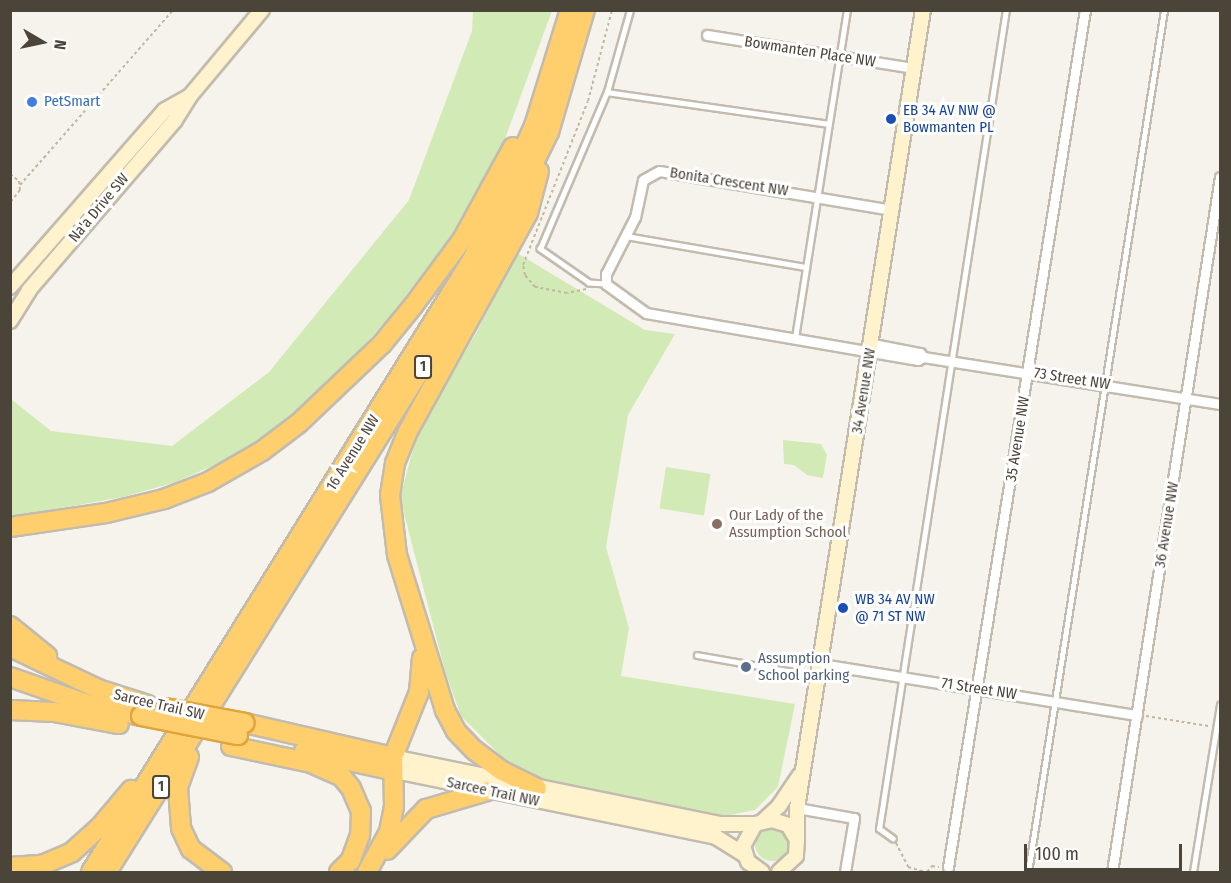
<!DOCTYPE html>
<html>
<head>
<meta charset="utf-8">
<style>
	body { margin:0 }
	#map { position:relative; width:1231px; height:883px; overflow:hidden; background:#f6f3ec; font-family:"Fira Sans Condensed",sans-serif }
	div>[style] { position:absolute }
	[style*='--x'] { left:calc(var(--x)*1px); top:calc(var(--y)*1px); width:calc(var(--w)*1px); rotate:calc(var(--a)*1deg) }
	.green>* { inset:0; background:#d2eab5; transform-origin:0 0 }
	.round { border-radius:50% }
	.path>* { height:2px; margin-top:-1px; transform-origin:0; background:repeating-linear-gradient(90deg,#c4b79f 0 3px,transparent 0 6px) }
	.roads { filter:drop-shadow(2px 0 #c2bbae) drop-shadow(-2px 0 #c2bbae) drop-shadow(0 2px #c2bbae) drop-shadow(0 -2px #c2bbae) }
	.lane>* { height:4.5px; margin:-2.25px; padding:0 2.25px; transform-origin:2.25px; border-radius:2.25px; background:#fff }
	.street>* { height:9px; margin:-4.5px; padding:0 4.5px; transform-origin:4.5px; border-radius:4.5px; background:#fff }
	.secondary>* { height:14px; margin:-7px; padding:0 7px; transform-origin:7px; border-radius:7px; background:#fff3cd }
	.highway>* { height:18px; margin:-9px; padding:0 9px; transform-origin:9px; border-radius:9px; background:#ffcf6e }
	.bridges { filter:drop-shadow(2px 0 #e0a43c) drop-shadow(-2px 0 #e0a43c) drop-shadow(0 2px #e0a43c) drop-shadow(0 -2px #e0a43c) }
	.highway-bridge>* { height:18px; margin:-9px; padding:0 9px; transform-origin:9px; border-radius:9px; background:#ffcf6e }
	.dots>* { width:16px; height:16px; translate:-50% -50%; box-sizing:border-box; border:3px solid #fff; border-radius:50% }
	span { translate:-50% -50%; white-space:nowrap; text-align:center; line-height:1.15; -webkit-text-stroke:6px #fff; paint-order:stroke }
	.shield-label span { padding:2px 4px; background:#fff; border:2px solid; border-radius:4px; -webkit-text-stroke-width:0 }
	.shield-label { font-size:14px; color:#4b4439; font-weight:700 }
	.street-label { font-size:15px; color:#4b4439 }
	.shop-label { font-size:15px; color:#366cbe }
	.left { translate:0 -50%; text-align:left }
	.transit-label { font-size:15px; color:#164399 }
	.education-label { font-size:15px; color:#785e54 }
	.service-label { font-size:15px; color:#4e5e75 }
	.frame { position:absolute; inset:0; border:12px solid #4b4439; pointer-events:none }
	.north { position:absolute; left:12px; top:12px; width:60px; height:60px; -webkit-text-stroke:4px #fff; paint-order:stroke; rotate:99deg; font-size:16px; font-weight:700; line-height:24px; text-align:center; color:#4b4439 }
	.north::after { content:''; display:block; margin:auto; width:21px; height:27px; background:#4b4439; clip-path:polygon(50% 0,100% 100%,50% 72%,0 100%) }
	.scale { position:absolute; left:1024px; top:844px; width:158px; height:27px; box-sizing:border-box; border:3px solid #4b4439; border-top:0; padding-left:8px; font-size:18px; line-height:21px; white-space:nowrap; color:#4b4439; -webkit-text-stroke:4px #fff; paint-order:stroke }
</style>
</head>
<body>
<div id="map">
	<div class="green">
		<i style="clip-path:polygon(473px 11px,552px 11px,503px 144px,452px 235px,388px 319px,329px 384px,279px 427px,230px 458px,176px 482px,123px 497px,11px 517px,11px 399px,51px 431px,172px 446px,269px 372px,409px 200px,472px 31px)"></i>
		<i style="clip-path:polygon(517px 253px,645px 330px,675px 334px,628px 415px,606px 547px,629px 628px,621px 676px,795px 704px,778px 787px,755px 810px,725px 816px,552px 784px,509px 764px,461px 716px,445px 671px,400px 498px,417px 434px,474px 337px)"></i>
		<i style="clip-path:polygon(783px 440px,821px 444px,827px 455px,823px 478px,807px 475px,794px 465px,784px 464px)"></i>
		<i style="left:666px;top:467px;width:45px;height:42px;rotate:9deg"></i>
		<i class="round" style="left:755px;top:827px;width:34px;height:34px"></i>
	</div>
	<div class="path">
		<i style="--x:10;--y:174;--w:11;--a:38"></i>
		<i style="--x:19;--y:181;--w:9;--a:84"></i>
		<i style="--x:20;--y:190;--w:16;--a:128"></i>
		<i style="--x:20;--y:185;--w:232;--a:-48.8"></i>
		<i style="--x:586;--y:289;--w:19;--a:168"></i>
		<i style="--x:567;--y:293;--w:33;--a:-169"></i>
		<i style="--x:535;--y:287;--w:16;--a:-130"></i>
		<i style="--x:525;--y:275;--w:10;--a:-101"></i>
		<i style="--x:523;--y:265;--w:176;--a:-68.4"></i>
		<i style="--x:588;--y:101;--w:94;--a:-75.2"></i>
		<i style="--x:1146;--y:716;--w:63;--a:9.2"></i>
		<i style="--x:896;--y:843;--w:27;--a:63"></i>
		<i style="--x:908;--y:867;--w:18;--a:16"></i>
		<i style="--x:927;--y:872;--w:8;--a:-50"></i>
		<i style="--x:932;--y:866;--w:7;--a:8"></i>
	</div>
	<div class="roads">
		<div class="lane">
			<i style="--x:607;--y:92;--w:224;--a:8.2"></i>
			<i style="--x:626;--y:236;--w:183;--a:9.8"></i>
			<i style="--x:606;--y:284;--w:17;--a:-177"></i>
			<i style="--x:589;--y:283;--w:60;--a:-145.2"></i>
			<i style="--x:540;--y:249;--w:171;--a:-66.9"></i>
			<i style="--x:607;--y:92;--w:85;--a:-74.3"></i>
			<i style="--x:795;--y:338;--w:332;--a:-81"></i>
			<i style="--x:697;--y:655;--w:121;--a:10"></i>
			<i style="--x:893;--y:839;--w:17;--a:-144"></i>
			<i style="--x:879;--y:829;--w:829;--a:-81.19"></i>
			<i style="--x:1028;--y:872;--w:873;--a:-81.03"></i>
			<i style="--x:1193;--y:872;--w:169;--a:-80.8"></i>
		</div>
		<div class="street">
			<i style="--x:707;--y:35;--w:210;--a:9.1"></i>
			<i style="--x:892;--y:210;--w:236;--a:-170.5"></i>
			<i style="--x:659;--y:171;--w:18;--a:151"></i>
			<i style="--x:643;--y:180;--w:38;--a:102"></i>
			<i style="--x:635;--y:217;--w:64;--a:117"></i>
			<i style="--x:606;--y:274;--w:10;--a:90"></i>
			<i style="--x:606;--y:284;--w:49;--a:35.9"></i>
			<i style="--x:646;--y:313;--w:276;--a:9.8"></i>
			<i style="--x:918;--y:360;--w:6;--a:-31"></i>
			<i style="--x:870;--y:349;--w:9;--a:-27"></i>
			<i style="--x:878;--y:345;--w:43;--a:10.8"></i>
			<i style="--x:920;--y:353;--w:5;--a:53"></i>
			<i style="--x:923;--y:357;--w:301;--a:9"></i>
			<i style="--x:821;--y:664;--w:320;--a:9.2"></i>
			<i style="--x:797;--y:808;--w:58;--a:10"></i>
			<i style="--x:854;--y:818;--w:55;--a:99.5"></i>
			<i style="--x:948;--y:867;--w:868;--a:-80.92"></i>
			<i style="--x:1112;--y:872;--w:703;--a:-81.17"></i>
		</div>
		<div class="secondary">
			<i style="--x:10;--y:287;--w:235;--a:-48.8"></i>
			<i style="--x:165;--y:110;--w:26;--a:-29"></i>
			<i style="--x:10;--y:321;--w:36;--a:-58"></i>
			<i style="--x:29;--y:290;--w:224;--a:-49.3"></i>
			<i style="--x:175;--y:120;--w:28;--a:-58"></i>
			<i style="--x:190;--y:96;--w:112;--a:-50.1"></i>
			<i style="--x:393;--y:757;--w:333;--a:11.6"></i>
			<i style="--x:719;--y:824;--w:36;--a:0"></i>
			<i style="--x:390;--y:770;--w:333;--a:11.6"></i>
			<i style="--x:716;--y:837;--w:34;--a:32"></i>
			<i style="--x:763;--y:821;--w:22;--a:-43"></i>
			<i style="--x:779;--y:806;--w:37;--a:-56"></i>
			<i style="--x:797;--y:840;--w:32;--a:-90"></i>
			<i style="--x:797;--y:808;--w:808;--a:-81.03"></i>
			<i style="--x:762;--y:872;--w:17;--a:-144"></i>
			<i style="--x:748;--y:862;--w:17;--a:-107"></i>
			<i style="--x:743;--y:846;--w:25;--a:-61"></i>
			<i style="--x:755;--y:824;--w:17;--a:-13"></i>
			<i style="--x:772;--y:820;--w:17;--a:17"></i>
			<i style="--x:788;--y:825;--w:17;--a:59"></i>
			<i style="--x:797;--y:840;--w:16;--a:94"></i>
			<i style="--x:796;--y:856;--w:23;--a:137"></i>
		</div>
		<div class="highway">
			<i style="--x:10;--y:527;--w:97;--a:-8.3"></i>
			<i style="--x:106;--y:513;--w:60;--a:-13.6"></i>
			<i style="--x:164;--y:499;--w:47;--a:-21.1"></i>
			<i style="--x:208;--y:482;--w:62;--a:-29.9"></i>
			<i style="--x:262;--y:451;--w:46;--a:-37.1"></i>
			<i style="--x:299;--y:423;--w:115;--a:-43.6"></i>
			<i style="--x:382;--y:344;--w:49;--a:-50.8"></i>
			<i style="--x:413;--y:306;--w:82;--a:-53.4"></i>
			<i style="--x:462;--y:240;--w:106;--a:-61.3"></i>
			<i style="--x:10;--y:626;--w:48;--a:39"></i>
			<i style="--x:10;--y:647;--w:98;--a:25.5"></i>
			<i style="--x:98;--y:689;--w:52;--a:17.7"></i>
			<i style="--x:10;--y:677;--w:82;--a:19.3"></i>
			<i style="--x:87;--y:704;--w:55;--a:12.5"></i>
			<i style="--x:10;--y:710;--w:44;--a:2.6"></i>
			<i style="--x:54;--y:712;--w:66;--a:10.5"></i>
			<i style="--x:245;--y:723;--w:152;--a:12.9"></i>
			<i style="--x:231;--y:746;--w:82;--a:12"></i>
			<i style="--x:311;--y:763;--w:34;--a:24"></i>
			<i style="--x:342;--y:777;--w:14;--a:51"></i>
			<i style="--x:351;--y:788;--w:25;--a:67"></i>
			<i style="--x:361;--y:811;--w:24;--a:92"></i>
			<i style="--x:360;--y:835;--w:27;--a:110"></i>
			<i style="--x:351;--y:860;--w:17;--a:135"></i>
			<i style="--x:304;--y:751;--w:88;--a:12.5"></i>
			<i style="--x:189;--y:757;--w:33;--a:110"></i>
			<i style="--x:178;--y:788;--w:40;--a:85.7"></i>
			<i style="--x:181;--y:828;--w:23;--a:65"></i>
			<i style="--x:191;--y:849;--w:39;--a:37"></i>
			<i style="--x:537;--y:788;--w:39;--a:-154"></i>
			<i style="--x:502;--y:771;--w:34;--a:-143"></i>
			<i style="--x:475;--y:751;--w:28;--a:-134"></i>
			<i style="--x:456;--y:731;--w:24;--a:-118"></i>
			<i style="--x:445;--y:710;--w:162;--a:-107.2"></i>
			<i style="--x:397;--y:555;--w:60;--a:-96.7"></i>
			<i style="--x:390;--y:495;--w:32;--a:-81"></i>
			<i style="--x:395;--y:463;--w:32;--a:-68"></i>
			<i style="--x:407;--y:433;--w:251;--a:-61.2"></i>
			<i style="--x:528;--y:213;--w:43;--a:-75.3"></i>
			<i style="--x:387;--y:850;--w:57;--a:-46.4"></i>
			<i style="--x:426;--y:809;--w:64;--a:-16.4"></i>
			<i style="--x:10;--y:867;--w:32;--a:-4"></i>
			<i style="--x:42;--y:865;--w:33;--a:-23"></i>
			<i style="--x:72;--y:852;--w:36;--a:-42"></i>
			<i style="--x:99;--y:828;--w:50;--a:-49.9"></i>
			<i style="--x:91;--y:872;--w:723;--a:-58.11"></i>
			<i style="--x:473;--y:258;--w:145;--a:-65.2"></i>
			<i style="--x:534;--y:126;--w:121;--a:-72.8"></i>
			<i style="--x:107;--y:872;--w:697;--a:-58.02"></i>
			<i style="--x:476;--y:281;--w:166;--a:-63.9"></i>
			<i style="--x:549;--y:132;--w:127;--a:-73.6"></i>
			<i style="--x:367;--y:872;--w:46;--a:-61.2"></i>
			<i style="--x:389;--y:832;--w:25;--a:-79"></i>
			<i style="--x:394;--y:807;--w:50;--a:-91.1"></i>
			<i style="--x:393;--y:757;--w:70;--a:-68.2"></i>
			<i style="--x:419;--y:692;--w:34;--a:-85"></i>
		</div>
	</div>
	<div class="bridges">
		<div class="highway-bridge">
			<i style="--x:165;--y:708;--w:81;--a:10.6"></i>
			<i style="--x:141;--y:716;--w:99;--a:11.1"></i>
		</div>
	</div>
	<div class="dots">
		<i style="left:32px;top:102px;background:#3f7fe0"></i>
		<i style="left:891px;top:119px;background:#1a4fb4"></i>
		<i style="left:717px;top:524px;background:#8d6e63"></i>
		<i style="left:843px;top:608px;background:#1a4fb4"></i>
		<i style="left:746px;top:667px;background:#5c6f8a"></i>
	</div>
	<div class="shield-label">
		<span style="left:423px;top:367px">1</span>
		<span style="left:161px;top:787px">1</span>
	</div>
	<div class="street-label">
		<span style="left:810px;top:52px;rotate:9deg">Bowmanten Place NW</span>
		<span style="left:729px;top:182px;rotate:9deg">Bonita Crescent NW</span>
		<span style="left:99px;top:208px;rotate:-50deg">Na'a Drive SW</span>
		<span style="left:1072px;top:379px;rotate:9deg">73 Street NW</span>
		<span style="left:864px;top:391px;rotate:-81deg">34 Avenue NW</span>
		<span style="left:1018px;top:439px;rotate:-81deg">35 Avenue NW</span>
		<span style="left:353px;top:453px;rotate:-58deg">16 Avenue NW</span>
		<span style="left:1167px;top:525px;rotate:-81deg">36 Avenue NW</span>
		<span style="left:979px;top:689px;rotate:9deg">71 Street NW</span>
		<span style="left:159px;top:705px;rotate:13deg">Sarcee Trail SW</span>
		<span style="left:493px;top:792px;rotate:12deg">Sarcee Trail NW</span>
	</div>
	<div class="shop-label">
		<span class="left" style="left:44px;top:102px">PetSmart</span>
	</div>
	<div class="transit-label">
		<span class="left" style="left:903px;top:119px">EB 34 AV NW @<br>Bowmanten PL</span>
		<span class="left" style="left:855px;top:608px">WB 34 AV NW<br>@ 71 ST NW</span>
	</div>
	<div class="education-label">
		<span class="left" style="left:729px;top:524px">Our Lady of the<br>Assumption School</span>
	</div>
	<div class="service-label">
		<span class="left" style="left:758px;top:667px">Assumption<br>School parking</span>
	</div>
	<div class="frame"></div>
	<div class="north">N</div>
	<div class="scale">100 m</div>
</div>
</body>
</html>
